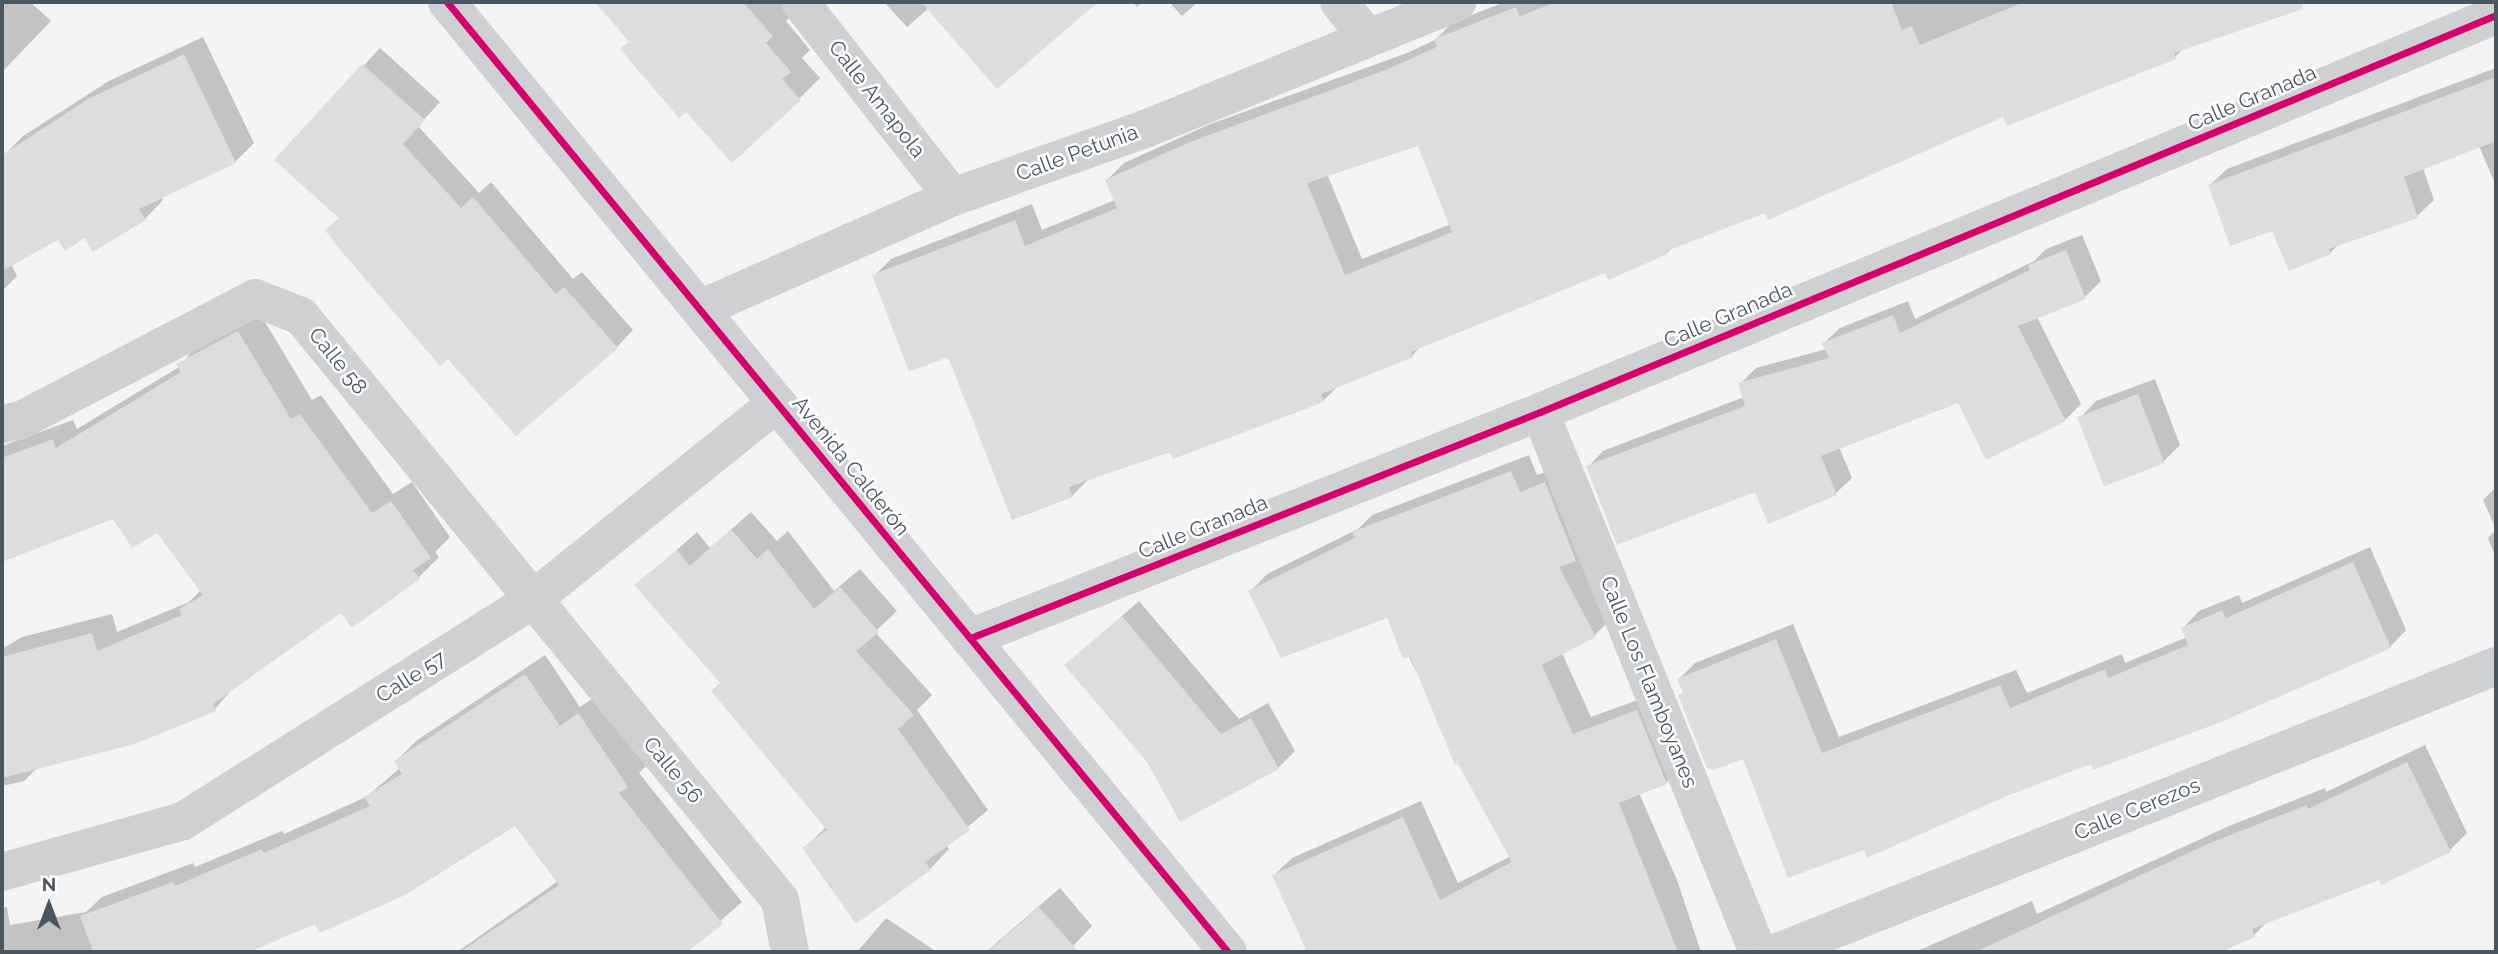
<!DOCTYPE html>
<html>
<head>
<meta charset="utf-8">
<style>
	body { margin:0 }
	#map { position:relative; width:2498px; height:954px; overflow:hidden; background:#f4f4f4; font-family:Raleway,sans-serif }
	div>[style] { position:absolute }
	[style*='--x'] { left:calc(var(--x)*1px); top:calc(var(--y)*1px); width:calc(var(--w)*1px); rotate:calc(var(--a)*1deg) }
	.shadow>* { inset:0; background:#0003 }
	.building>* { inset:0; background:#ddddde; transform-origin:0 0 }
	.street>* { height:38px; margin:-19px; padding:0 19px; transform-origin:19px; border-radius:19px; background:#ced0d2 }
	.secondary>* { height:38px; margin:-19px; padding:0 19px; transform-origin:19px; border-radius:19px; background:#ced0d4 }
	.cycleway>* { height:7px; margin:-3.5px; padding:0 3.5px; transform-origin:3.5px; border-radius:3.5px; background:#d6006c }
	span { translate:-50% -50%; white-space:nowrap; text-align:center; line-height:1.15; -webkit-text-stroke:5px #fff; paint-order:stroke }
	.street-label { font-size:21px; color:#4a5661 }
	.frame { position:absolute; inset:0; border:4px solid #4a5661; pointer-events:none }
	.north { position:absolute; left:14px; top:870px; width:70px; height:70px; -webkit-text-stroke:5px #fff; paint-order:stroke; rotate:0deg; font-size:19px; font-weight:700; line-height:28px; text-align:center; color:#4a5661 }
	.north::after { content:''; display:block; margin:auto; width:24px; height:32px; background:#4a5661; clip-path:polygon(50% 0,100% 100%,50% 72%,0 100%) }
</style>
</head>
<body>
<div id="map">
	<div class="shadow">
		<i style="clip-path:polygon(2px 2px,30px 2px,51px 21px,2px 72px)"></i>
		<i style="clip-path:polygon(597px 2px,781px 2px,792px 15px,786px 21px,810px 50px,802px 58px,820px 78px,799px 99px,631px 41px)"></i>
		<i style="clip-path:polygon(884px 2px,1095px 2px,998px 87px,929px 8px,907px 27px)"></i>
		<i style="clip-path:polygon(1133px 2px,1143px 2px,1137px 7px)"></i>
		<i style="clip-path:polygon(1169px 2px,1198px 2px,1182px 16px)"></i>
		<i style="clip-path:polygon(evenodd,1505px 2px,2302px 2px,2186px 46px,2175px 57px,2004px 114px,1674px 246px,1667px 253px,1606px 271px,1422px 345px,1412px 356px,1339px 385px,1323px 401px,1089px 479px,1072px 496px,874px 276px,891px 259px,1032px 204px,1042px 230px,1115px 200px,1107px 180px,1124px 163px,1208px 125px,1407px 53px,1435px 40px,1453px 22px,1505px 2px,1419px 143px,1451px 224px,1362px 259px,1327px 174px,1419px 143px)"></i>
		<i style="clip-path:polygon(203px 37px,254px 143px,235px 162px,161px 197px,163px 200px,145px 219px,85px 236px,59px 238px,11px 264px,17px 276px,2px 291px,2px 177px,15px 170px,5px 154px,23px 136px,109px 81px)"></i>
		<i style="clip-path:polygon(380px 48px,440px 102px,418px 126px,479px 193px,491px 182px,573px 279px,582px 272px,633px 330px,617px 347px,341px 217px,276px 160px)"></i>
		<i style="clip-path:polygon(2496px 68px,2496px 186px,2479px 146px,2423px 168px,2434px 200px,2417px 216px,2339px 244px,2330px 253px,2273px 229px,2210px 185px,2227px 169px)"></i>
		<i style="clip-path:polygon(2082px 235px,2101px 281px,2085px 297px,2037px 317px,2081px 404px,2065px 420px,1987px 458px,1959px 400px,1839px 447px,1852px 478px,1836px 493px,1769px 521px,1756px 490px,1588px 467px,1603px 451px,1744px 397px,1740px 384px,1756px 368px,1827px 349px,1824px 343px,1840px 328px,1908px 301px,1915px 319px,2034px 261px,2046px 249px)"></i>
		<i style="clip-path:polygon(259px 312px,312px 400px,321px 395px,393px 494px,412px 482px,450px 537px,435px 552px,439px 557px,418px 578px,342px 610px,234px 687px,215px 709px,38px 767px,24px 781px,2px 786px,2px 649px,22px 637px,112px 614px,117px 632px,189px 602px,201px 590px,157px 531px,114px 517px,2px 561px,2px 446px,73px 420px,77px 429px,179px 367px,198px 344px)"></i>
		<i style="clip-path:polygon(2155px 379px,2180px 445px,2163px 462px,2080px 418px,2096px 401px)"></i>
		<i style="clip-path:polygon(1529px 455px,1537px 475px,1562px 466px,1612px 618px,1595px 635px,1562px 653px,1591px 717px,1654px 694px,1683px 765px,1666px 783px,1639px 793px,1677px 880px,1701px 952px,1587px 952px,1585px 946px,1570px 952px,1536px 952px,1526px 927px,1469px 952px,1309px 952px,1274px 875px,1292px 858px,1421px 801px,1458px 883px,1511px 856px,1388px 616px,1250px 592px,1267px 574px,1358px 529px,1372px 515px)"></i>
		<i style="clip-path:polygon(2496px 487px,2496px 529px,2483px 500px)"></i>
		<i style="clip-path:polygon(751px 512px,777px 541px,788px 531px,834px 591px,860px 569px,897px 611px,875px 632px,932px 695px,917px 710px,988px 810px,946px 845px,949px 849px,930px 869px,857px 921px,804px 848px,827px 826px,722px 683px,636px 586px,697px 532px,710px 548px)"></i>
		<i style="clip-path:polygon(2496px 530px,2496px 559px,2488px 538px)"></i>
		<i style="clip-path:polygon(2370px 547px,2406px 630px,2390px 647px,1865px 848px,1744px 756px,1680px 695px,1684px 691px,1679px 679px,1695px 663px,1793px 624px,1839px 737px,2016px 670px,2027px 693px,2122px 654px,2125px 663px,2187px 637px,2183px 628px,2199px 611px,2239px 595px,2242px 603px)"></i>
		<i style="clip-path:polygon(1139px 601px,1239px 719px,1268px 703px,1295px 751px,1278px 768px,1148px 761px,1066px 665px)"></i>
		<i style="clip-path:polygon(545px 655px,580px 707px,599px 694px,647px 765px,639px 773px,742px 902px,685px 952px,457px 952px,558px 881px,516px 824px,245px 952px,2px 952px,2px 908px,7px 907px,10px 925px,86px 912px,102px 897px,193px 863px,195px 867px,282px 831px,284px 834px,366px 797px,400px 768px,396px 761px,416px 741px)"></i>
		<i style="clip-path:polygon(2425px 745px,2467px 833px,2450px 850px,2269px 920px,2254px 935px,2216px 952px,1915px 952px,2032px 901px,2037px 914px,2229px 826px,2325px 788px,2326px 792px)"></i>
		<i style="clip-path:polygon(1060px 888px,1092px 926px,1073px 946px,1064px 952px,986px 952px)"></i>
		<i style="clip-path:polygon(886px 918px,937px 952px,857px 952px)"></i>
	</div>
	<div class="building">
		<i style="clip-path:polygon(595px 2px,743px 2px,773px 36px,766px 43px,791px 72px,782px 79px,801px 100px,732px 163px,686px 112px,679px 118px,620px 49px,629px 42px)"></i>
		<i style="clip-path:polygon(921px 2px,1098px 2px,997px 89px)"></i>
		<i style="clip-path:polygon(evenodd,1556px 2px,1891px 2px,1902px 30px,1912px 26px,1920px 45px,2024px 2px,2302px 2px,2303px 9px,2174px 53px,2176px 59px,2007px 126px,2003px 117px,1768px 220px,1765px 213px,1667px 251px,1668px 254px,1608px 280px,1605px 273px,1411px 352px,1413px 357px,1321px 394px,1324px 402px,1173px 459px,1170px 452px,1069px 487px,1073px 497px,1012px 520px,948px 357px,909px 372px,872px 275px,1015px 220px,1025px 246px,1117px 208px,1105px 180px,1190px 142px,1388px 69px,1437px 47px,1434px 39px,1516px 7px,1520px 16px,1556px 2px,1418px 146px,1452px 232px,1345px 275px,1307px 183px,1418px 146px)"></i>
		<i style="clip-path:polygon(184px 54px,236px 163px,139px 209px,146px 220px,93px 252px,84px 238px,65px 251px,58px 240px,2px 271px,2px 155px,88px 99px)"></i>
		<i style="clip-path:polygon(362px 64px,425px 120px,403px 144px,461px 208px,473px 197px,556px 294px,564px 287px,618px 348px,516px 436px,448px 359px,440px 366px,336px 245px,325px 230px,339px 218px,274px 160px)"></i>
		<i style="clip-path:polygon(2496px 77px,2496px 141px,2404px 177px,2418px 218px,2329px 249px,2331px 254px,2289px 271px,2272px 231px,2230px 246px,2208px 185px)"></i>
		<i style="clip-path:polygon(2066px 250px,2086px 299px,2018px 326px,2066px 421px,1986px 460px,1958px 403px,1821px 456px,1837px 495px,1768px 524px,1755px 492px,1617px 545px,1586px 466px,1745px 406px,1738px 383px,1829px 358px,1822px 343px,1893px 315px,1900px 333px,2030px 270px,2028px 265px)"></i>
		<i style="clip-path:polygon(238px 331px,291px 419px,300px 414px,372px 513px,391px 501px,431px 558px,413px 570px,420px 579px,352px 628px,341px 613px,213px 704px,216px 711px,135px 744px,2px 778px,2px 657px,92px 633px,97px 651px,182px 615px,179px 609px,203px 595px,157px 533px,132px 548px,113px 519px,2px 562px,2px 458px,53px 439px,56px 448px,181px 372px,176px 364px)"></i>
		<i style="left:2138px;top:394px;width:74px;height:65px;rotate:69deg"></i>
		<i style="clip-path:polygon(1511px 471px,1520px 492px,1545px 482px,1576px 561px,1559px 567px,1596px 637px,1542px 665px,1573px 734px,1637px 710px,1667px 784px,1619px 803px,1678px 952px,1307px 952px,1272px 875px,1403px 817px,1440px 900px,1512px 862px,1458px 764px,1455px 765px,1410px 656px,1403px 659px,1387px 618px,1281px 658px,1248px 591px,1355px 538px,1352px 532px)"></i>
		<i style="clip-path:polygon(731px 529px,757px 559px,768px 549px,814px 609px,840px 587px,879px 632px,856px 651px,914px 715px,898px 729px,970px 830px,925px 862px,931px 870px,856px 924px,802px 848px,827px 830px,711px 691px,720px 683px,634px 585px,677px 550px,690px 566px)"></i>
		<i style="clip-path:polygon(2353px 562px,2391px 648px,2221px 722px,2093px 770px,2091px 764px,2009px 795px,1867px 858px,1864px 850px,1788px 878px,1743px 759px,1714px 770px,1707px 768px,1678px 695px,1683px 693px,1677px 679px,1776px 639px,1822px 753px,2000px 685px,2010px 708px,2105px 669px,2108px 678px,2188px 645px,2181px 628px,2222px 610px,2226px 618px)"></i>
		<i style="clip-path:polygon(1122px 616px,1221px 734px,1251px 718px,1279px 769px,1180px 822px,1147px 762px,1064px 665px)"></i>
		<i style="clip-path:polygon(525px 674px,560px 726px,578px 713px,628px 787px,619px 793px,723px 924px,687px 952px,460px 952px,559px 885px,515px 826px,405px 895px,320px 933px,315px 924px,249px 952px,93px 952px,80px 916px,173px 882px,175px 886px,262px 849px,264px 853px,370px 806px,364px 797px,402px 774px,394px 761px)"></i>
		<i style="clip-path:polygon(2407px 762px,2451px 852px,2381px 885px,2379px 880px,2252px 929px,2255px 937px,2221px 952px,1975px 952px,2210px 843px,2307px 805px,2308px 809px)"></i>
		<i style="clip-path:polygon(1039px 907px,1079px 952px,987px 952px)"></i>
	</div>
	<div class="street">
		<i style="--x:800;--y:2;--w:248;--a:51.9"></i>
		<i style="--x:1339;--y:2;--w:45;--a:51.3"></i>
		<i style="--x:700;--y:309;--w:277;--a:-23.9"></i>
		<i style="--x:953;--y:197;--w:204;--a:-19.5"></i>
		<i style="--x:1145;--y:129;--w:337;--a:-22.1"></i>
		<i style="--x:1540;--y:412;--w:582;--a:68.02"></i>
		<i style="--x:2;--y:424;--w:19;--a:-12"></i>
		<i style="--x:21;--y:420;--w:264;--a:-27.5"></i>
		<i style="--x:255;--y:298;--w:49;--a:21.4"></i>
		<i style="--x:301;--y:316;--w:755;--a:50.64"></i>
		<i style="--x:780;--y:900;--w:53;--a:79.1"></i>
		<i style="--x:970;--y:638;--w:613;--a:-21.63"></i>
		<i style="--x:1540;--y:412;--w:1035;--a:-22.55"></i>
		<i style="--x:2;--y:872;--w:188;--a:-15.7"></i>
		<i style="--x:183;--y:821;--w:413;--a:-32.3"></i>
		<i style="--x:532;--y:600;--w:314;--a:-38.8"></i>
		<i style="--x:1778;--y:952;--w:773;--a:-21.72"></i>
	</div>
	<div class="secondary">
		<i style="--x:447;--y:2;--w:1230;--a:50.58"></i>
	</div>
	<div class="cycleway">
		<i style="--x:447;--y:2;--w:1230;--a:50.58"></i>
		<i style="--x:970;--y:638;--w:613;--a:-21.63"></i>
		<i style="--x:1540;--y:412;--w:1035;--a:-22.55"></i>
	</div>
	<div class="street-label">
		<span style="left:2252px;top:98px;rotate:-23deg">Calle Granada</span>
		<span style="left:877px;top:99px;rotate:52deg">Calle Amapola</span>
		<span style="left:1077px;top:153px;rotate:-20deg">Calle Petunia</span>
		<span style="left:1728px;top:315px;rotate:-23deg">Calle Granada</span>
		<span style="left:338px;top:361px;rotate:51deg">Calle 58</span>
		<span style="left:851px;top:466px;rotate:51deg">Avenida Calderón</span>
		<span style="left:1203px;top:527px;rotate:-22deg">Calle Granada</span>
		<span style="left:411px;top:677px;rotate:-32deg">Calle 57</span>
		<span style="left:1649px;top:682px;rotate:68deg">Calle Los Flamboyanes</span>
		<span style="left:673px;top:770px;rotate:50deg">Calle 56</span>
		<span style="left:2137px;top:809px;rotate:-22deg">Calle Cerezos</span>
	</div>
	<div class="frame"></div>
	<div class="north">N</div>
</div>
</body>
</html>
